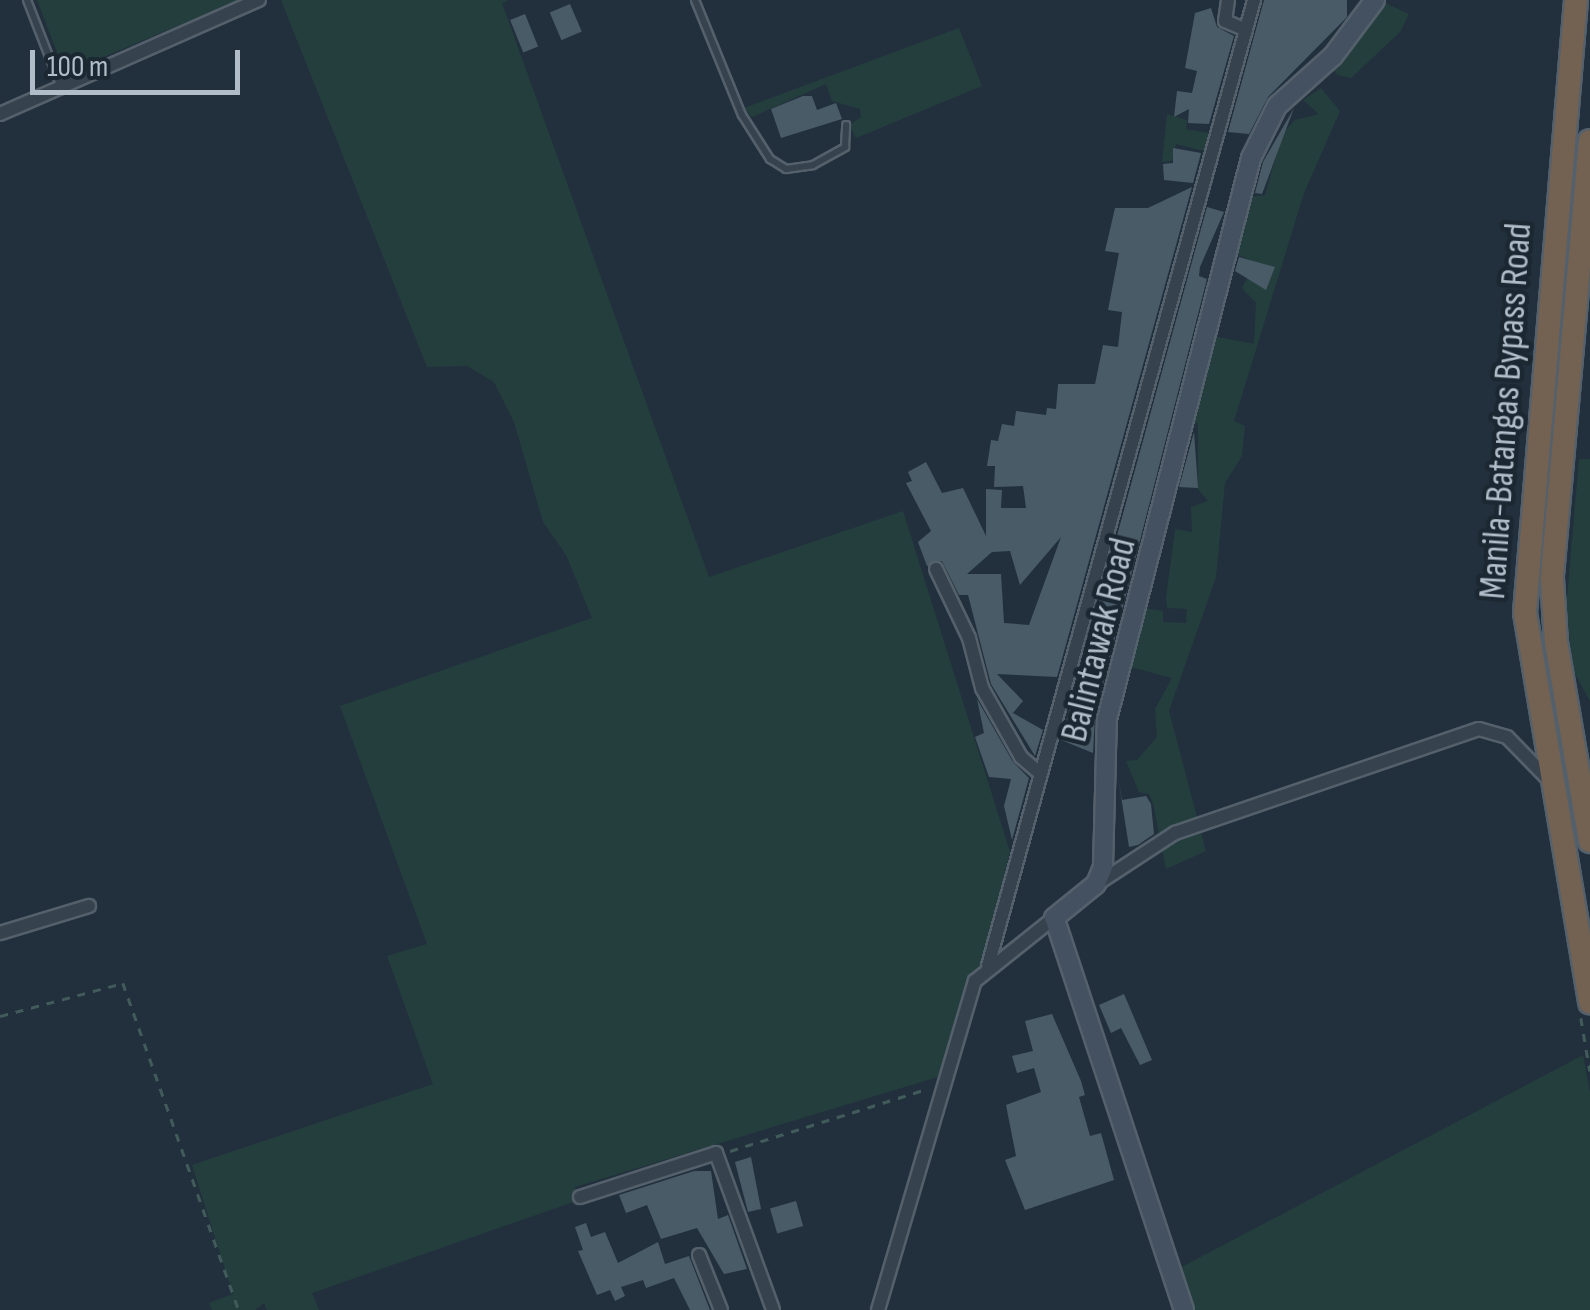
<!DOCTYPE html>
<html>
<head>
<meta charset="utf-8">
<style>
	body { margin:0 }
	#map { position:relative; width:1590px; height:1310px; overflow:hidden; background:#22303d; font-family:"Sofia Sans Condensed",sans-serif }
	div>[style] { position:absolute }
	[style*='--x'] { left:calc(var(--x)*1px); top:calc(var(--y)*1px); width:calc(var(--w)*1px); rotate:calc(var(--a)*1deg) }
	.green>* { inset:0; background:#243e3e }
	.building>* { inset:0; background:#4a5b68; transform-origin:0 0 }
	.path>* { height:2.5px; margin-top:-1.25px; transform-origin:0; background:repeating-linear-gradient(90deg,#415a5a 0 8px,transparent 0 16px) }
	.roads { filter:drop-shadow(2px 0 #54606b) drop-shadow(-2px 0 #54606b) drop-shadow(0 2px #54606b) drop-shadow(0 -2px #54606b) }
	.lane>* { height:6px; margin:-3px; padding:0 3px; transform-origin:3px; border-radius:3px; background:#36424d }
	.street>* { height:12px; margin:-6px; padding:0 6px; transform-origin:6px; border-radius:6px; background:#36424d }
	.secondary>* { height:18px; margin:-9px; padding:0 9px; transform-origin:9px; border-radius:9px; background:#435160 }
	.highway>* { height:22px; margin:-11px; padding:0 11px; transform-origin:11px; border-radius:11px; background:#736252 }
	span { translate:-50% -50%; white-space:nowrap; text-align:center; line-height:1.15; -webkit-text-stroke:9px #1b2731; paint-order:stroke }
	.street-label { font-size:38px; color:#b1bdc8 }
	.scale { position:absolute; left:30px; top:50px; width:210px; height:45px; box-sizing:border-box; border:5px solid #b1bdc8; border-top:0; padding-left:12px; font-size:30px; line-height:35px; white-space:nowrap; color:#b1bdc8; -webkit-text-stroke:8px #1b2731; paint-order:stroke }
</style>
</head>
<body>
<div id="map">
	<div class="green">
		<i style="clip-path:polygon(37px 0,240px 0,65px 73px)"></i>
		<i style="clip-path:polygon(281px 0,509px 0,502px 3px,709px 577px,903px 511px,1010px 852px,982px 966px,969px 979px,941px 1076px,575px 1187px,579px 1200px,312px 1293px,319px 1310px,267px 1310px,264px 1303px,255px 1310px,212px 1310px,209px 1303px,233px 1294px,192px 1165px,433px 1084px,387px 956px,427px 944px,340px 706px,592px 618px,566px 555px,543px 522px,514px 422px,494px 382px,467px 366px,427px 367px)"></i>
		<i style="clip-path:polygon(1381px 1px,1409px 14px,1400px 32px,1351px 78px,1338px 75px,1329px 66px)"></i>
		<i style="clip-path:polygon(959px 28px,982px 86px,856px 138px,849px 125px,861px 117px,860px 109px,832px 101px,826px 84px,752px 117px,744px 108px)"></i>
		<i style="clip-path:polygon(1321px 88px,1340px 111px,1304px 193px,1234px 421px,1245px 426px,1242px 456px,1225px 483px,1216px 577px,1169px 711px,1206px 851px,1166px 869px,1153px 803px,1149px 794px,1139px 792px,1126px 761px,1137px 760px,1157px 737px,1155px 709px,1172px 678px,1127px 666px,1144px 608px,1163px 611px,1163px 622px,1186px 623px,1187px 609px,1167px 608px,1166px 598px,1175px 529px,1192px 532px,1191px 507px,1208px 501px,1198px 489px,1198px 423px,1186px 422px,1213px 336px,1254px 344px,1256px 303px,1242px 288px,1255px 262px,1236px 254px,1251px 197px,1265px 195px,1283px 133px,1295px 120px,1319px 114px,1303px 100px)"></i>
		<i style="clip-path:polygon(1167px 114px,1187px 120px,1186px 129px,1214px 134px,1208px 152px,1176px 144px,1172px 161px,1162px 162px)"></i>
		<i style="clip-path:polygon(1579px 459px,1590px 459px,1590px 701px,1574px 672px,1566px 610px)"></i>
		<i style="clip-path:polygon(1583px 1055px,1590px 1093px,1590px 1310px,1192px 1310px,1180px 1268px)"></i>
	</div>
	<div class="building">
		<i style="clip-path:polygon(1264px 0,1347px 0,1347px 17px,1268px 97px,1249px 134px,1228px 132px)"></i>
		<i style="left:570px;top:4px;width:30px;height:22px;rotate:67deg"></i>
		<i style="clip-path:polygon(1211px 8px,1217px 27px,1234px 36px,1209px 124px,1188px 123px,1189px 109px,1174px 117px,1177px 91px,1192px 93px,1197px 71px,1185px 68px,1195px 13px)"></i>
		<i style="left:525px;top:14px;width:35px;height:16px;rotate:68deg"></i>
		<i style="clip-path:polygon(803px 96px,812px 96px,817px 110px,836px 103px,842px 119px,781px 138px,771px 109px)"></i>
		<i style="clip-path:polygon(1294px 108px,1262px 194px,1255px 193px,1263px 162px)"></i>
		<i style="clip-path:polygon(1173px 148px,1201px 153px,1193px 183px,1164px 180px,1163px 164px,1173px 163px)"></i>
		<i style="clip-path:polygon(evenodd,1192px 187px,1057px 677px,997px 674px,1023px 701px,1013px 713px,1043px 730px,1035px 756px,991px 684px,968px 595px,959px 595px,942px 561px,927px 566px,918px 542px,931px 531px,906px 483px,912px 481px,908px 472px,926px 462px,942px 493px,963px 488px,986px 536px,986px 489px,1002px 490px,1001px 508px,1026px 508px,1023px 486px,994px 487px,995px 466px,987px 466px,991px 440px,998px 441px,1002px 424px,1014px 426px,1016px 411px,1046px 415px,1047px 408px,1056px 409px,1058px 384px,1095px 384px,1103px 345px,1118px 347px,1122px 312px,1108px 310px,1119px 253px,1105px 251px,1115px 208px,1148px 208px,1192px 187px,1061px 537px,1029px 625px,1004px 623px,1001px 574px,967px 574px,992px 552px,1010px 551px,1020px 585px,1061px 537px)"></i>
		<i style="clip-path:polygon(1207px 207px,1224px 212px,1200px 267px,1199px 276px,1207px 279px,1095px 716px,1093px 753px,1061px 740px)"></i>
		<i style="clip-path:polygon(1239px 257px,1275px 267px,1266px 290px,1235px 271px)"></i>
		<i style="clip-path:polygon(1194px 432px,1198px 488px,1179px 487px)"></i>
		<i style="clip-path:polygon(977px 699px,1013px 762px,1029px 778px,1012px 840px,1004px 806px,1011px 779px,989px 777px,975px 737px,984px 733px)"></i>
		<i style="clip-path:polygon(1118px 777px,1122px 800px,1146px 796px,1151px 804px,1154px 834px,1138px 845px,1129px 847px)"></i>
		<i style="clip-path:polygon(1124px 994px,1152px 1060px,1140px 1065px,1121px 1028px,1111px 1033px,1099px 1005px)"></i>
		<i style="clip-path:polygon(1052px 1014px,1081px 1081px,1085px 1095px,1079px 1097px,1090px 1136px,1101px 1133px,1114px 1180px,1025px 1210px,1005px 1160px,1016px 1156px,1006px 1105px,1041px 1092px,1034px 1068px,1017px 1073px,1012px 1056px,1033px 1051px,1025px 1021px)"></i>
		<i style="clip-path:polygon(751px 1157px,761px 1209px,748px 1212px,735px 1162px)"></i>
		<i style="clip-path:polygon(694px 1171px,711px 1171px,718px 1219px,728px 1215px,747px 1269px,724px 1274px,697px 1228px,661px 1239px,647px 1205px,626px 1213px,619px 1195px)"></i>
		<i style="left:796px;top:1201px;width:26px;height:27px;rotate:74deg"></i>
		<i style="clip-path:polygon(586px 1223px,591px 1237px,605px 1232px,618px 1263px,658px 1242px,665px 1264px,689px 1256px,710px 1310px,690px 1310px,674px 1278px,646px 1288px,643px 1280px,621px 1287px,625px 1296px,615px 1301px,610px 1290px,597px 1295px,578px 1251px,583px 1250px,575px 1227px)"></i>
	</div>
	<div class="path">
		<i style="--x:0;--y:1016;--w:127;--a:-15"></i>
		<i style="--x:123;--y:983;--w:347;--a:70.5"></i>
		<i style="--x:1581;--y:1018;--w:54;--a:80.4"></i>
		<i style="--x:730;--y:1151;--w:207;--a:-17.5"></i>
	</div>
	<div class="roads">
		<div class="lane">
			<i style="--x:27;--y:0;--w:93;--a:68.7"></i>
			<i style="--x:695;--y:0;--w:124;--a:67.8"></i>
			<i style="--x:742;--y:115;--w:52;--a:57.5"></i>
			<i style="--x:770;--y:159;--w:19;--a:32"></i>
			<i style="--x:786;--y:169;--w:27;--a:-8"></i>
			<i style="--x:813;--y:165;--w:37;--a:-29"></i>
			<i style="--x:845;--y:147;--w:22;--a:-87"></i>
		</div>
		<div class="street">
			<i style="--x:1228;--y:0;--w:21;--a:98"></i>
			<i style="--x:1225;--y:21;--w:23;--a:23"></i>
			<i style="--x:0;--y:114;--w:283;--a:-23.8"></i>
			<i style="--x:936;--y:569;--w:76;--a:64.4"></i>
			<i style="--x:969;--y:638;--w:52;--a:75.4"></i>
			<i style="--x:982;--y:688;--w:79;--a:60.5"></i>
			<i style="--x:1021;--y:757;--w:21;--a:41"></i>
			<i style="--x:1094;--y:886;--w:97;--a:-33.2"></i>
			<i style="--x:1175;--y:833;--w:321;--a:-18.9"></i>
			<i style="--x:1479;--y:729;--w:29;--a:16"></i>
			<i style="--x:1507;--y:737;--w:62;--a:45.7"></i>
			<i style="--x:0;--y:933;--w:93;--a:-16.9"></i>
			<i style="--x:988;--y:966;--w:1002;--a:-74.6"></i>
			<i style="--x:580;--y:1197;--w:143;--a:-17.9"></i>
			<i style="--x:716;--y:1153;--w:167;--a:70"></i>
			<i style="--x:699;--y:1255;--w:59;--a:68.2"></i>
			<i style="--x:878;--y:1310;--w:343;--a:-73.6"></i>
			<i style="--x:975;--y:981;--w:101;--a:-38.6"></i>
		</div>
		<div class="secondary">
			<i style="--x:1184;--y:1310;--w:413;--a:-108.3"></i>
			<i style="--x:1054;--y:918;--w:54;--a:-39"></i>
			<i style="--x:1096;--y:884;--w:18;--a:-68"></i>
			<i style="--x:1103;--y:867;--w:148;--a:-88.5"></i>
			<i style="--x:1107;--y:719;--w:579;--a:-75.6"></i>
			<i style="--x:1251;--y:158;--w:58;--a:-63.4"></i>
			<i style="--x:1277;--y:106;--w:75;--a:-41.8"></i>
			<i style="--x:1333;--y:56;--w:70;--a:-53.1"></i>
		</div>
		<div class="highway">
			<i style="--x:1576;--y:0;--w:615;--a:94.76"></i>
			<i style="--x:1525;--y:613;--w:395;--a:80.5"></i>
			<i style="--x:1590;--y:141;--w:440;--a:95"></i>
			<i style="--x:1552;--y:579;--w:63;--a:86.4"></i>
			<i style="--x:1556;--y:642;--w:202;--a:80.3"></i>
		</div>
	</div>
	<div class="street-label">
		<span style="left:1506px;top:411px;rotate:-86deg">Manila-Batangas Bypass Road</span>
		<span style="left:1099px;top:640px;rotate:-76deg">Balintawak Road</span>
	</div>
	<div class="scale">100 m</div>
</div>
</body>
</html>
